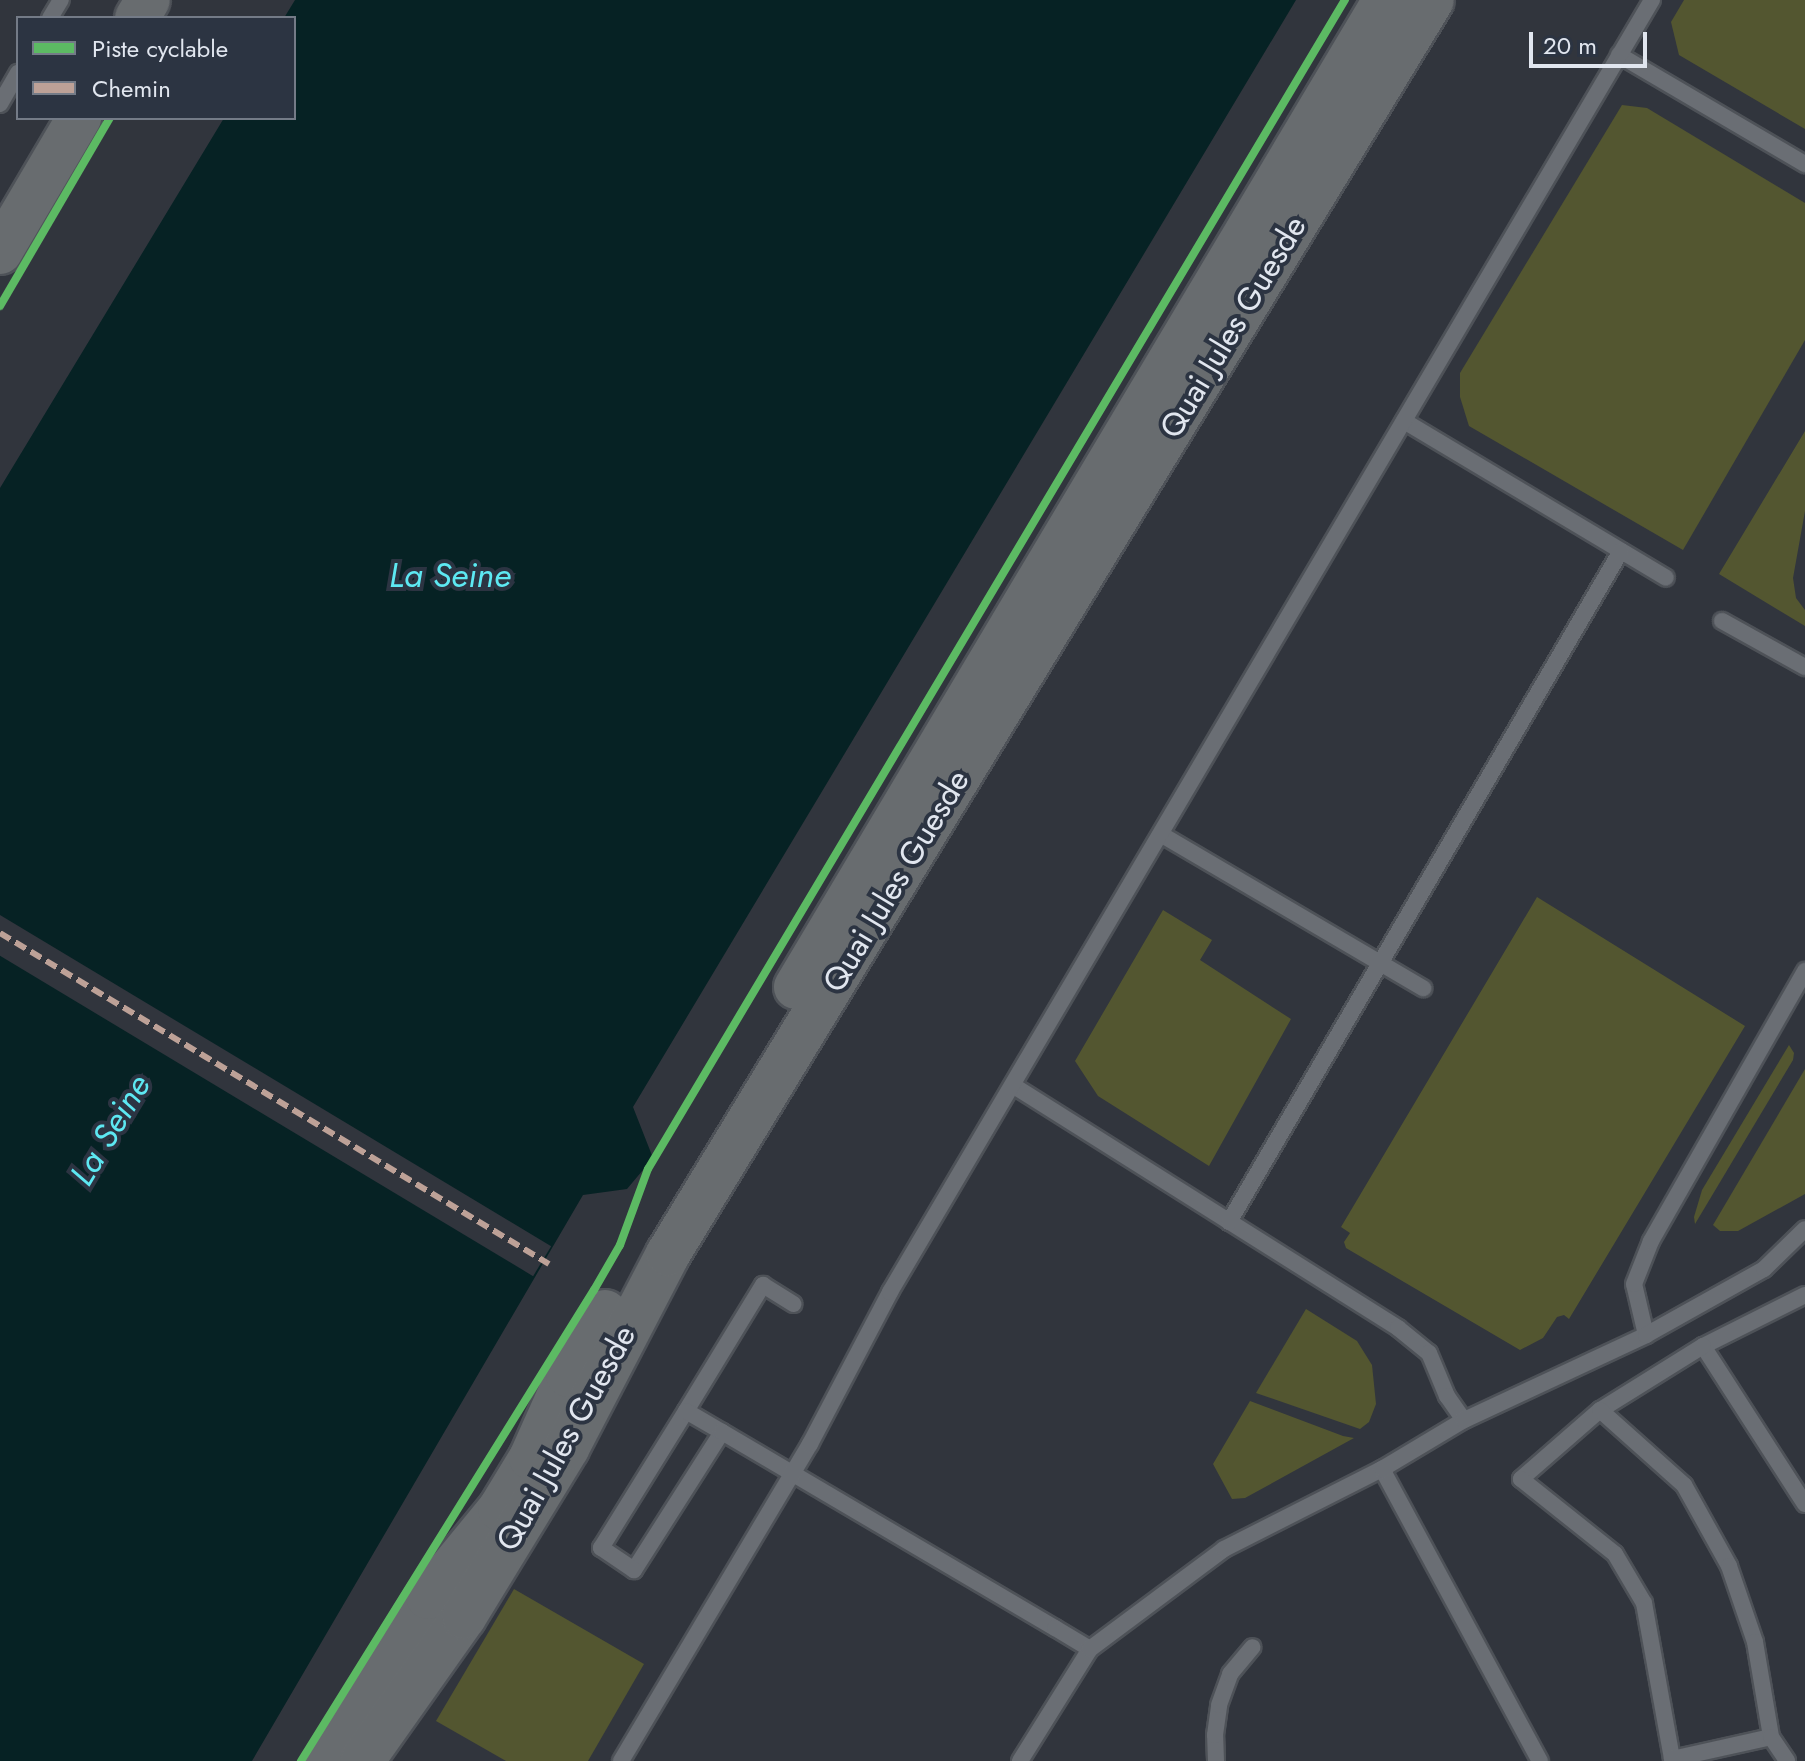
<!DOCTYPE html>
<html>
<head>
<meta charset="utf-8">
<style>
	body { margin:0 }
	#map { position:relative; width:1805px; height:1761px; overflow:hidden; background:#31353d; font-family:Jost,sans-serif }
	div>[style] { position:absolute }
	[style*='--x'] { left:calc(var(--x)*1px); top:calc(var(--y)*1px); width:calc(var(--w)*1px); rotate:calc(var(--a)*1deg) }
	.green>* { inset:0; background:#535630 }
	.water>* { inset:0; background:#062224 }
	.pier>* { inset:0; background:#31353d; transform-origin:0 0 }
	.roads { filter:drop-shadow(2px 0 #4e5258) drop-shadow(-2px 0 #4e5258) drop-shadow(0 2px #4e5258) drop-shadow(0 -2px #4e5258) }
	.service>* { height:16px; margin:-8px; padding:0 8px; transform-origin:8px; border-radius:8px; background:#6a6e74 }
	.secondary>* { height:44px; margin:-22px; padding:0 22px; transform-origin:22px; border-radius:22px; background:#686c6f }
	.quiet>* { height:6px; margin-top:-3px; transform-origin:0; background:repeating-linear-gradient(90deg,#bda197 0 12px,transparent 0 18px) }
	.cycleway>* { height:8px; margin:-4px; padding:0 4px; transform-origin:4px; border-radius:4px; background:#5cba63 }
	span { translate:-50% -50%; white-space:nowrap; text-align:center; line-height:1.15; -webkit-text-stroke:8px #2c3442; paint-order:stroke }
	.street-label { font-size:32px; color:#e1e6ef }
	.water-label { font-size:34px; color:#5de8f2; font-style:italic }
	.legend { position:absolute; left:16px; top:16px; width:280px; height:104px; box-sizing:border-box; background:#2c3442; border:2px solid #747b87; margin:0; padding:10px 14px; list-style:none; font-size:24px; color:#e1e6ef }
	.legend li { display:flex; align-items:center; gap:16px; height:40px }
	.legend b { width:40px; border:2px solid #747b87 }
	.scale { position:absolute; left:1529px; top:32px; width:118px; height:36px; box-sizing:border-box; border:4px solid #e1e6ef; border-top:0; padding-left:10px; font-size:24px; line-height:28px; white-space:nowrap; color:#e1e6ef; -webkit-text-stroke:6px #2c3442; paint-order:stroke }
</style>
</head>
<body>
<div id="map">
	<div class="green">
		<i style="clip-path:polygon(1684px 0,1805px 0,1805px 129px,1679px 55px,1671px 22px)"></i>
		<i style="clip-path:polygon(1622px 105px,1647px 108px,1805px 203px,1805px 340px,1683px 550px,1469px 426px,1460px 397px,1460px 373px)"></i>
		<i style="clip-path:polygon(1805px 431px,1805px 511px,1793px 578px,1796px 598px,1805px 610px,1805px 626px,1719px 574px)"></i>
		<i style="clip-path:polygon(1537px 897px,1745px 1026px,1569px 1319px,1564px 1315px,1557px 1317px,1543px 1338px,1520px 1350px,1346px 1248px,1344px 1242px,1350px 1233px,1341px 1227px)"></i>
		<i style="clip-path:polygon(1163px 910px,1212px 940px,1200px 960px,1291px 1019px,1209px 1166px,1098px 1096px,1075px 1061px)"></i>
		<i style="clip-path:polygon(1789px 1045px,1794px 1053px,1793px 1060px,1695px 1224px,1694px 1217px,1702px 1190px)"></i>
		<i style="clip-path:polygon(1805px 1069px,1805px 1194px,1738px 1231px,1720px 1231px,1713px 1225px)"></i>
		<i style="clip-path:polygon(1306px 1309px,1357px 1341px,1372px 1365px,1376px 1404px,1369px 1422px,1360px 1429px,1256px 1393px)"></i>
		<i style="clip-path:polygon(1250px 1401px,1343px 1436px,1354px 1438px,1245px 1498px,1232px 1499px,1213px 1464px)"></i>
		<i style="clip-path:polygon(514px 1589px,644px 1664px,588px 1761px,506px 1761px,436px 1721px)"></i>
	</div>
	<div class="water">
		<i style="clip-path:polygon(295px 0,1296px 0,633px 1107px,653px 1158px,627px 1189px,583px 1195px,252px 1761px,0 1761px,0 488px,224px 118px,294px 118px,294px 18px,284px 18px)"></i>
	</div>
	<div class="pier">
		<i style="left:0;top:915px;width:643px;height:35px;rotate:31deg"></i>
	</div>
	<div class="roads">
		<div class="service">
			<i style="--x:50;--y:18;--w:21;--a:-59"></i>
			<i style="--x:1619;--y:55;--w:216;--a:30.4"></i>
			<i style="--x:0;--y:104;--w:36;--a:-60"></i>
			<i style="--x:1404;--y:421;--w:305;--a:30.9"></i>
			<i style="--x:1722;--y:621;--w:95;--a:29"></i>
			<i style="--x:1162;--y:835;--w:303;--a:30.4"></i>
			<i style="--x:1014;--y:1086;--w:454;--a:32.2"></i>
			<i style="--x:1398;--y:1328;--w:40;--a:39"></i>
			<i style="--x:1429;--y:1353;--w:47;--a:67.3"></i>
			<i style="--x:1447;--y:1396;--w:29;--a:55"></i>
			<i style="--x:1229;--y:1222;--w:777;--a:-59.71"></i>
			<i style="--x:1805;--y:1295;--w:114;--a:153.4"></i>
			<i style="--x:1703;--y:1346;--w:188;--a:57.2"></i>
			<i style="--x:1646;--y:1335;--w:52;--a:-103.2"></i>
			<i style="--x:1634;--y:1284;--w:46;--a:-68.4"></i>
			<i style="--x:1651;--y:1241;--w:311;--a:-60.3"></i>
			<i style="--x:1703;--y:1346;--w:121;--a:148.1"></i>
			<i style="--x:1600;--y:1410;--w:105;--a:138.9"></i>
			<i style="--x:1521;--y:1479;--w:120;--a:38.6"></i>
			<i style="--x:1615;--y:1554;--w:57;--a:59.4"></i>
			<i style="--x:1644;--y:1603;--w:158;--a:79.8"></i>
			<i style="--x:1672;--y:1759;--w:101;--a:-12.5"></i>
			<i style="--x:1600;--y:1410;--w:113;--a:41.8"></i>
			<i style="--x:1684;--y:1485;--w:93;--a:60.9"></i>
			<i style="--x:1729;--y:1566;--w:80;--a:71.1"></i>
			<i style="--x:1755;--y:1642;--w:96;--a:80.4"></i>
			<i style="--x:1771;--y:1737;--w:29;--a:56"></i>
			<i style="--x:686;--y:1411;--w:148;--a:-58.6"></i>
			<i style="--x:763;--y:1285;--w:36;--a:32"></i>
			<i style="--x:722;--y:1432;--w:164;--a:122.5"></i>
			<i style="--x:634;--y:1570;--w:40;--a:-146"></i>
			<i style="--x:601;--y:1548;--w:161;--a:-58.2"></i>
			<i style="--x:686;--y:1411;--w:42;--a:30.3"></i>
			<i style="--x:722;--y:1432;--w:386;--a:30.5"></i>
			<i style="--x:1055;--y:1628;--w:41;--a:31"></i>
			<i style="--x:1382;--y:1469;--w:332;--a:61.6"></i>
			<i style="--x:621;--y:1761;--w:369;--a:-59.2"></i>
			<i style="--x:810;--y:1444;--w:172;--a:-62.2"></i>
			<i style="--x:890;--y:1292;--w:1500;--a:-59.47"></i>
			<i style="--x:1020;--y:1761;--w:132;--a:-58"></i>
			<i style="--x:1090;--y:1649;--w:167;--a:-36.7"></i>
			<i style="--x:1224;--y:1549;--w:177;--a:-26.9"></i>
			<i style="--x:1382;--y:1469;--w:96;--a:-30.9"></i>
			<i style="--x:1464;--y:1420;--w:201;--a:-25"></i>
			<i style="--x:1646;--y:1335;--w:135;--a:-29.2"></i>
			<i style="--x:1764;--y:1269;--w:57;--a:-44.3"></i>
			<i style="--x:1216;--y:1761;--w:26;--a:-92"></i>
			<i style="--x:1215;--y:1735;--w:30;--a:-82"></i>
			<i style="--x:1219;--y:1705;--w:33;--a:-70"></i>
			<i style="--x:1230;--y:1674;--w:35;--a:-50"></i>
		</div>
		<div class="secondary">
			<i style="--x:137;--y:18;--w:21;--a:-59"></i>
			<i style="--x:0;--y:252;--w:156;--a:-59.5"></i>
			<i style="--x:796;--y:987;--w:1149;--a:-59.17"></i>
			<i style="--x:327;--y:1761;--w:193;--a:-58.4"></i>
			<i style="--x:428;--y:1597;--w:114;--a:-50.7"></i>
			<i style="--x:500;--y:1509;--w:60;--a:-58.7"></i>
			<i style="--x:531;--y:1458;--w:91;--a:-66"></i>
			<i style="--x:568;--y:1375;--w:73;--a:-59.6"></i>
			<i style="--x:362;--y:1761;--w:176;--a:-54.7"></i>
			<i style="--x:464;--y:1617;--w:198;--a:-58.6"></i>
			<i style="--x:567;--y:1448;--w:219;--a:-62.5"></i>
			<i style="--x:668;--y:1254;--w:1468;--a:-58.65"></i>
		</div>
	</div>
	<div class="quiet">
		<i style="--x:0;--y:933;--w:641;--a:31.09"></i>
	</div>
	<div class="cycleway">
		<i style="--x:0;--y:306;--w:218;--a:-59.7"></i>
		<i style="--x:301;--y:1761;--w:555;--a:-58.12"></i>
		<i style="--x:594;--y:1290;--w:52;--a:-60"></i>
		<i style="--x:620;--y:1245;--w:81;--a:-69.8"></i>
		<i style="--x:648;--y:1169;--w:1361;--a:-59.2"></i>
	</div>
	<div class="street-label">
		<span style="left:1233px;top:327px;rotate:-59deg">Quai Jules Guesde</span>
		<span style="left:896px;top:881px;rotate:-59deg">Quai Jules Guesde</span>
		<span style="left:566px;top:1438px;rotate:-61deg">Quai Jules Guesde</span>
	</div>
	<div class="water-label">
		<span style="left:450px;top:576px">La Seine</span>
		<span style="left:110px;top:1130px;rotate:-59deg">La Seine</span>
	</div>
	<ul class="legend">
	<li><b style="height:10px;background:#5cba63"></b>Piste cyclable</li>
	<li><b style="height:10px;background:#bda197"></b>Chemin</li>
	</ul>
	<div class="scale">20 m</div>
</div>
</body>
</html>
